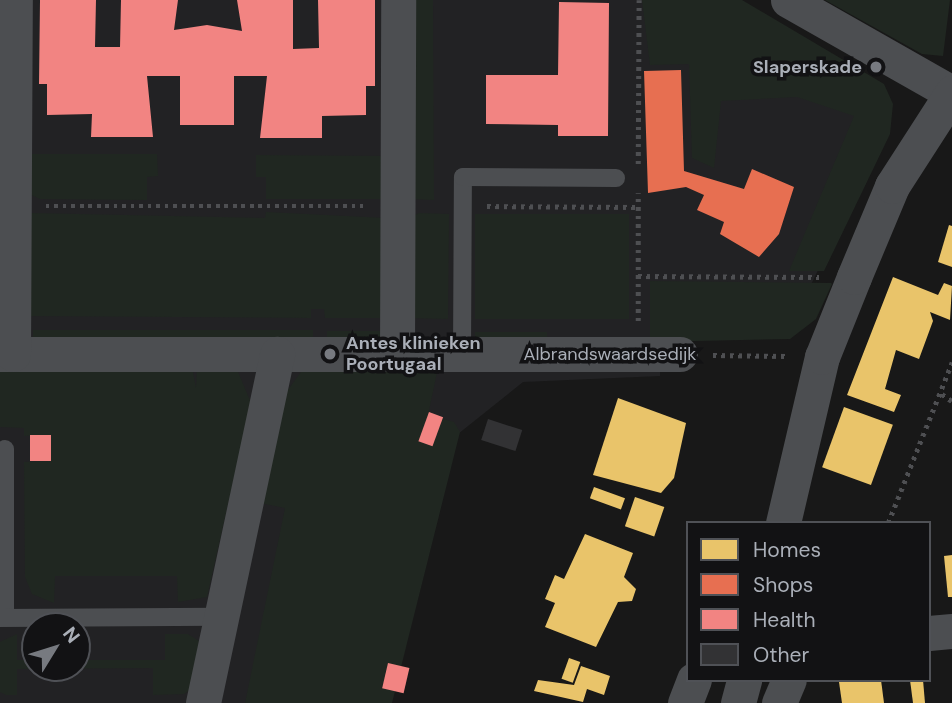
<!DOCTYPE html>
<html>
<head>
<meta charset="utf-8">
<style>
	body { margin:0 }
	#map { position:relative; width:952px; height:703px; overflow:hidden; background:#181818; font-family:"DM Sans",sans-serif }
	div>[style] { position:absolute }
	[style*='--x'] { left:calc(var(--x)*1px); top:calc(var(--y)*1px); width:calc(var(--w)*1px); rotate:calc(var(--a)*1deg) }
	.built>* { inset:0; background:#222224 }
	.green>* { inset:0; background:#202721; transform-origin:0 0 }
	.homes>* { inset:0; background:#e9c46a; transform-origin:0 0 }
	.shops>* { inset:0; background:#e76f51 }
	.health>* { inset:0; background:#f28482; transform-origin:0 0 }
	.building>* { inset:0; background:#323234; transform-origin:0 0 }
	.path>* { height:4.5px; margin-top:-2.25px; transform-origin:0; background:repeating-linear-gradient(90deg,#4e4f52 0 3.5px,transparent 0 8.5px) }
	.service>* { height:18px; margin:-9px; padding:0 9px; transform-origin:9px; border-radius:9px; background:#4c4e51 }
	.minor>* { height:35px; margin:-17.5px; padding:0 17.5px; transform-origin:17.5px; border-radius:17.5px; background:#4c4e51 }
	.dots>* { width:19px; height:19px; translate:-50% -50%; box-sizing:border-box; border:4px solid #121214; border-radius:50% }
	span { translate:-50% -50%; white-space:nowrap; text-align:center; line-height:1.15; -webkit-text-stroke:7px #121214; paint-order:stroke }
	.poi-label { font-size:18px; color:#aaafb8; font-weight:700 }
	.right { translate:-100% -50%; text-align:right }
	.left { translate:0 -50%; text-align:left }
	.street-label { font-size:18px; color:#aaafb8 }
	.legend { position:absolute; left:686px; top:521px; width:245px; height:161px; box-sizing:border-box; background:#121214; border:2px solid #4f5156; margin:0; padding:9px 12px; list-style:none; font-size:21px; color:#aaafb8 }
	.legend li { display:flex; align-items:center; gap:14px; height:35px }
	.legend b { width:35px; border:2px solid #4f5156 }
	.north { position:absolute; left:21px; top:612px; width:70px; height:70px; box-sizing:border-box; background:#121214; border:2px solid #4f5156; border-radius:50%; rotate:52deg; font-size:19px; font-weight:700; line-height:28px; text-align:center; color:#aaafb8 }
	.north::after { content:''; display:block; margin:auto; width:24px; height:32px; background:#777a80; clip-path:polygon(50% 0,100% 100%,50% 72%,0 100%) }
</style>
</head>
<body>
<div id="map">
	<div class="built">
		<i style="clip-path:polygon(evenodd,0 0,733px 0,862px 72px,876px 151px,805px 297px,660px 334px,660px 376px,523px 382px,458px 434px,385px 703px,0 703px,0 0,35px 626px,77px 626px,77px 668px,35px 668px,35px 626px)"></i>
	</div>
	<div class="green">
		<i style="clip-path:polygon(406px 0,433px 0,434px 200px,412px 199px)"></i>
		<i style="clip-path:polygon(642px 0,742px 0,884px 84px,893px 104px,890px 134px,824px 271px,789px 271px,854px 116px,797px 97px,721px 101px,714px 168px,692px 158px,689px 64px,650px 65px)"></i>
		<i style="clip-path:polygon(825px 0,950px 0,943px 56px,922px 54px)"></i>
		<i style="clip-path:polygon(22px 154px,157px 154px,158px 176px,147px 177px,147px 200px,40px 199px,29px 194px)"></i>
		<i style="clip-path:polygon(256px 155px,389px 156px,382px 199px,266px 199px,266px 177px,256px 177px)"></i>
		<i style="clip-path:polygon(266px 212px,386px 218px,388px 318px,325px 318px,324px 309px,311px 309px,311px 318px,20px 316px,30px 213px,265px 218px)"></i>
		<i style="clip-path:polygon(419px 213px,449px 214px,448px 319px,404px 318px,410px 218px)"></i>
		<i style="left:475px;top:214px;width:154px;height:105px"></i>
		<i style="clip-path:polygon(650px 281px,831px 283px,832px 284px,816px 319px,790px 339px,650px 342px)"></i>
		<i style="left:33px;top:330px;width:280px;height:9px"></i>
		<i style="left:327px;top:331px;width:61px;height:9px"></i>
		<i style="left:475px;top:332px;width:72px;height:9px"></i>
		<i style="clip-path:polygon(0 366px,192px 367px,196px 388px,197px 367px,236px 367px,251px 403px,207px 597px,178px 602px,177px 576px,55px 576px,54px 603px,32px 594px,25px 577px,24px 462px,51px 461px,51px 435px,24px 436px,24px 428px,0 427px)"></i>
		<i style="clip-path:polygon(304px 368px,438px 368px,428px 415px,454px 422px,460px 432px,392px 703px,245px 703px,285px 508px,260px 503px,284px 395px)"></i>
		<i style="clip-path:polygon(17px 634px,17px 660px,35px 660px,35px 668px,77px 668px,77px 660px,165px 660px,165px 634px,188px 634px,199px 641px,191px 689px,184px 694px,153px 695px,153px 668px,17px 669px,17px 695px,6px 695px,0 692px,0 642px)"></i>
	</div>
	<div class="homes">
		<i style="clip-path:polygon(949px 225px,952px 226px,952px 267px,938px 262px)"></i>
		<i style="clip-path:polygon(893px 277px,938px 295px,944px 283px,952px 286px,950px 320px,930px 312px,933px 321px,919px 359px,896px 350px,885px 389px,901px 395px,894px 412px,847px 395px)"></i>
		<i style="clip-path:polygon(618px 398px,686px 423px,674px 478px,661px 493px,593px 475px)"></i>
		<i style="left:844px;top:407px;width:52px;height:64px;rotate:20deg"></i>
		<i style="left:594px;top:487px;width:33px;height:12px;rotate:20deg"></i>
		<i style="left:635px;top:497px;width:31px;height:31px;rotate:19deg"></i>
		<i style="clip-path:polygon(585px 534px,633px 553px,624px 577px,636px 589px,632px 601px,618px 602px,596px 647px,545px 627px,555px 603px,545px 599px,555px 575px,564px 579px)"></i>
		<i style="clip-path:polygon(952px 555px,952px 597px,948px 597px,944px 556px)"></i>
		<i style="left:569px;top:658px;width:12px;height:22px;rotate:20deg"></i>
		<i style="clip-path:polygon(581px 666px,610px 676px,604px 695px,587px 689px,583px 702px,534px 691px,538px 680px,574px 685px)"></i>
		<i style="clip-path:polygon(881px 680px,884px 703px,842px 703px,839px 682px)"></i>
		<i style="clip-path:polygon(910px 680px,923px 680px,925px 703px,913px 703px)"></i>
	</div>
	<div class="shops">
		<i style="clip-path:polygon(681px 70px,684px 171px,744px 189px,752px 169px,794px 187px,779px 234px,759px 257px,720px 234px,724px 222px,697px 210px,704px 195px,686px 187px,648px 193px,644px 71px)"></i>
	</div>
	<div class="health">
		<i style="clip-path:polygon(40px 0,96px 0,95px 47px,120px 47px,121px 0,178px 0,174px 30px,207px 25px,242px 31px,237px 0,293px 0,293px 49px,319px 48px,318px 0,375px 0,375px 86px,366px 86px,366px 115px,322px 116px,322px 138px,260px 138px,267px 76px,234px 76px,234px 125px,180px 125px,180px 76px,147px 76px,153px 137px,91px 137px,92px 114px,47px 115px,47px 84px,39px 84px)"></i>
		<i style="clip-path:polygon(559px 2px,609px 3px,608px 136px,558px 136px,558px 125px,486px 124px,486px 75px,558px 75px)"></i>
		<i style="left:429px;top:412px;width:15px;height:31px;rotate:20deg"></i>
		<i style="left:30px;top:435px;width:21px;height:26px"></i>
		<i style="left:388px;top:663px;width:22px;height:26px;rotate:13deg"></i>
	</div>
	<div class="building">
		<i style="left:488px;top:419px;width:36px;height:22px;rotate:18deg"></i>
	</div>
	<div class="path">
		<i style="--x:638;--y:164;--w:164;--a:-89.7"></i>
		<i style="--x:46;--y:206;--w:317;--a:0"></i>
		<i style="--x:487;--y:206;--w:151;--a:0.4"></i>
		<i style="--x:638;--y:276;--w:181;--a:0.3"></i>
		<i style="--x:638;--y:321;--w:128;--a:-90"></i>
		<i style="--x:713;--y:355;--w:75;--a:0.8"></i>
		<i style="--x:942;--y:394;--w:12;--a:35"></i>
		<i style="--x:888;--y:523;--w:173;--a:-68.3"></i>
	</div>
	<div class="service">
		<i style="--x:462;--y:353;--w:176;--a:-89.7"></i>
		<i style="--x:463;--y:177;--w:153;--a:0.4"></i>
		<i style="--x:5;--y:616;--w:167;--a:-90"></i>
		<i style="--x:0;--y:618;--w:219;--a:-0.3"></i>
	</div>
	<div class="minor">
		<i style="--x:788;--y:0;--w:189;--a:29.6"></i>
		<i style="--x:0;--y:354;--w:680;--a:0"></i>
		<i style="--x:13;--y:354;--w:354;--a:-89.7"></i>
		<i style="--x:397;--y:354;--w:354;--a:-89.8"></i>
		<i style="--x:783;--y:523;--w:171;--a:-76.8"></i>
		<i style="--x:822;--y:357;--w:86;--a:-68.2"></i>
		<i style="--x:854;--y:277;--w:99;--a:-67.3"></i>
		<i style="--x:892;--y:186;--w:111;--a:-57.2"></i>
		<i style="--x:929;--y:633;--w:23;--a:-5"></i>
		<i style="--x:203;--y:703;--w:357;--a:-78"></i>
		<i style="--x:685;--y:703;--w:25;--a:-69"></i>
		<i style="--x:738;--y:703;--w:24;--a:-75"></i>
		<i style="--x:779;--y:703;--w:25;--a:-67"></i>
	</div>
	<div class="dots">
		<i style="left:876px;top:67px;background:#777a80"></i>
		<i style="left:330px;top:354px;background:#777a80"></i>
	</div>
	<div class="poi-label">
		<span class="right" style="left:862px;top:67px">Slaperskade</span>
		<span class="left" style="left:346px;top:354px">Antes klinieken<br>Poortugaal</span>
	</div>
	<div class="street-label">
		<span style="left:610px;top:354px">Albrandswaardsedijk</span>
	</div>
	<ul class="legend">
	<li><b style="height:19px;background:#e9c46a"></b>Homes</li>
	<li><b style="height:19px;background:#e76f51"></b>Shops</li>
	<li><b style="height:19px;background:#f28482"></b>Health</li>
	<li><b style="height:19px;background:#323234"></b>Other</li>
	</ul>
	<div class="north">N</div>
</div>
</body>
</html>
